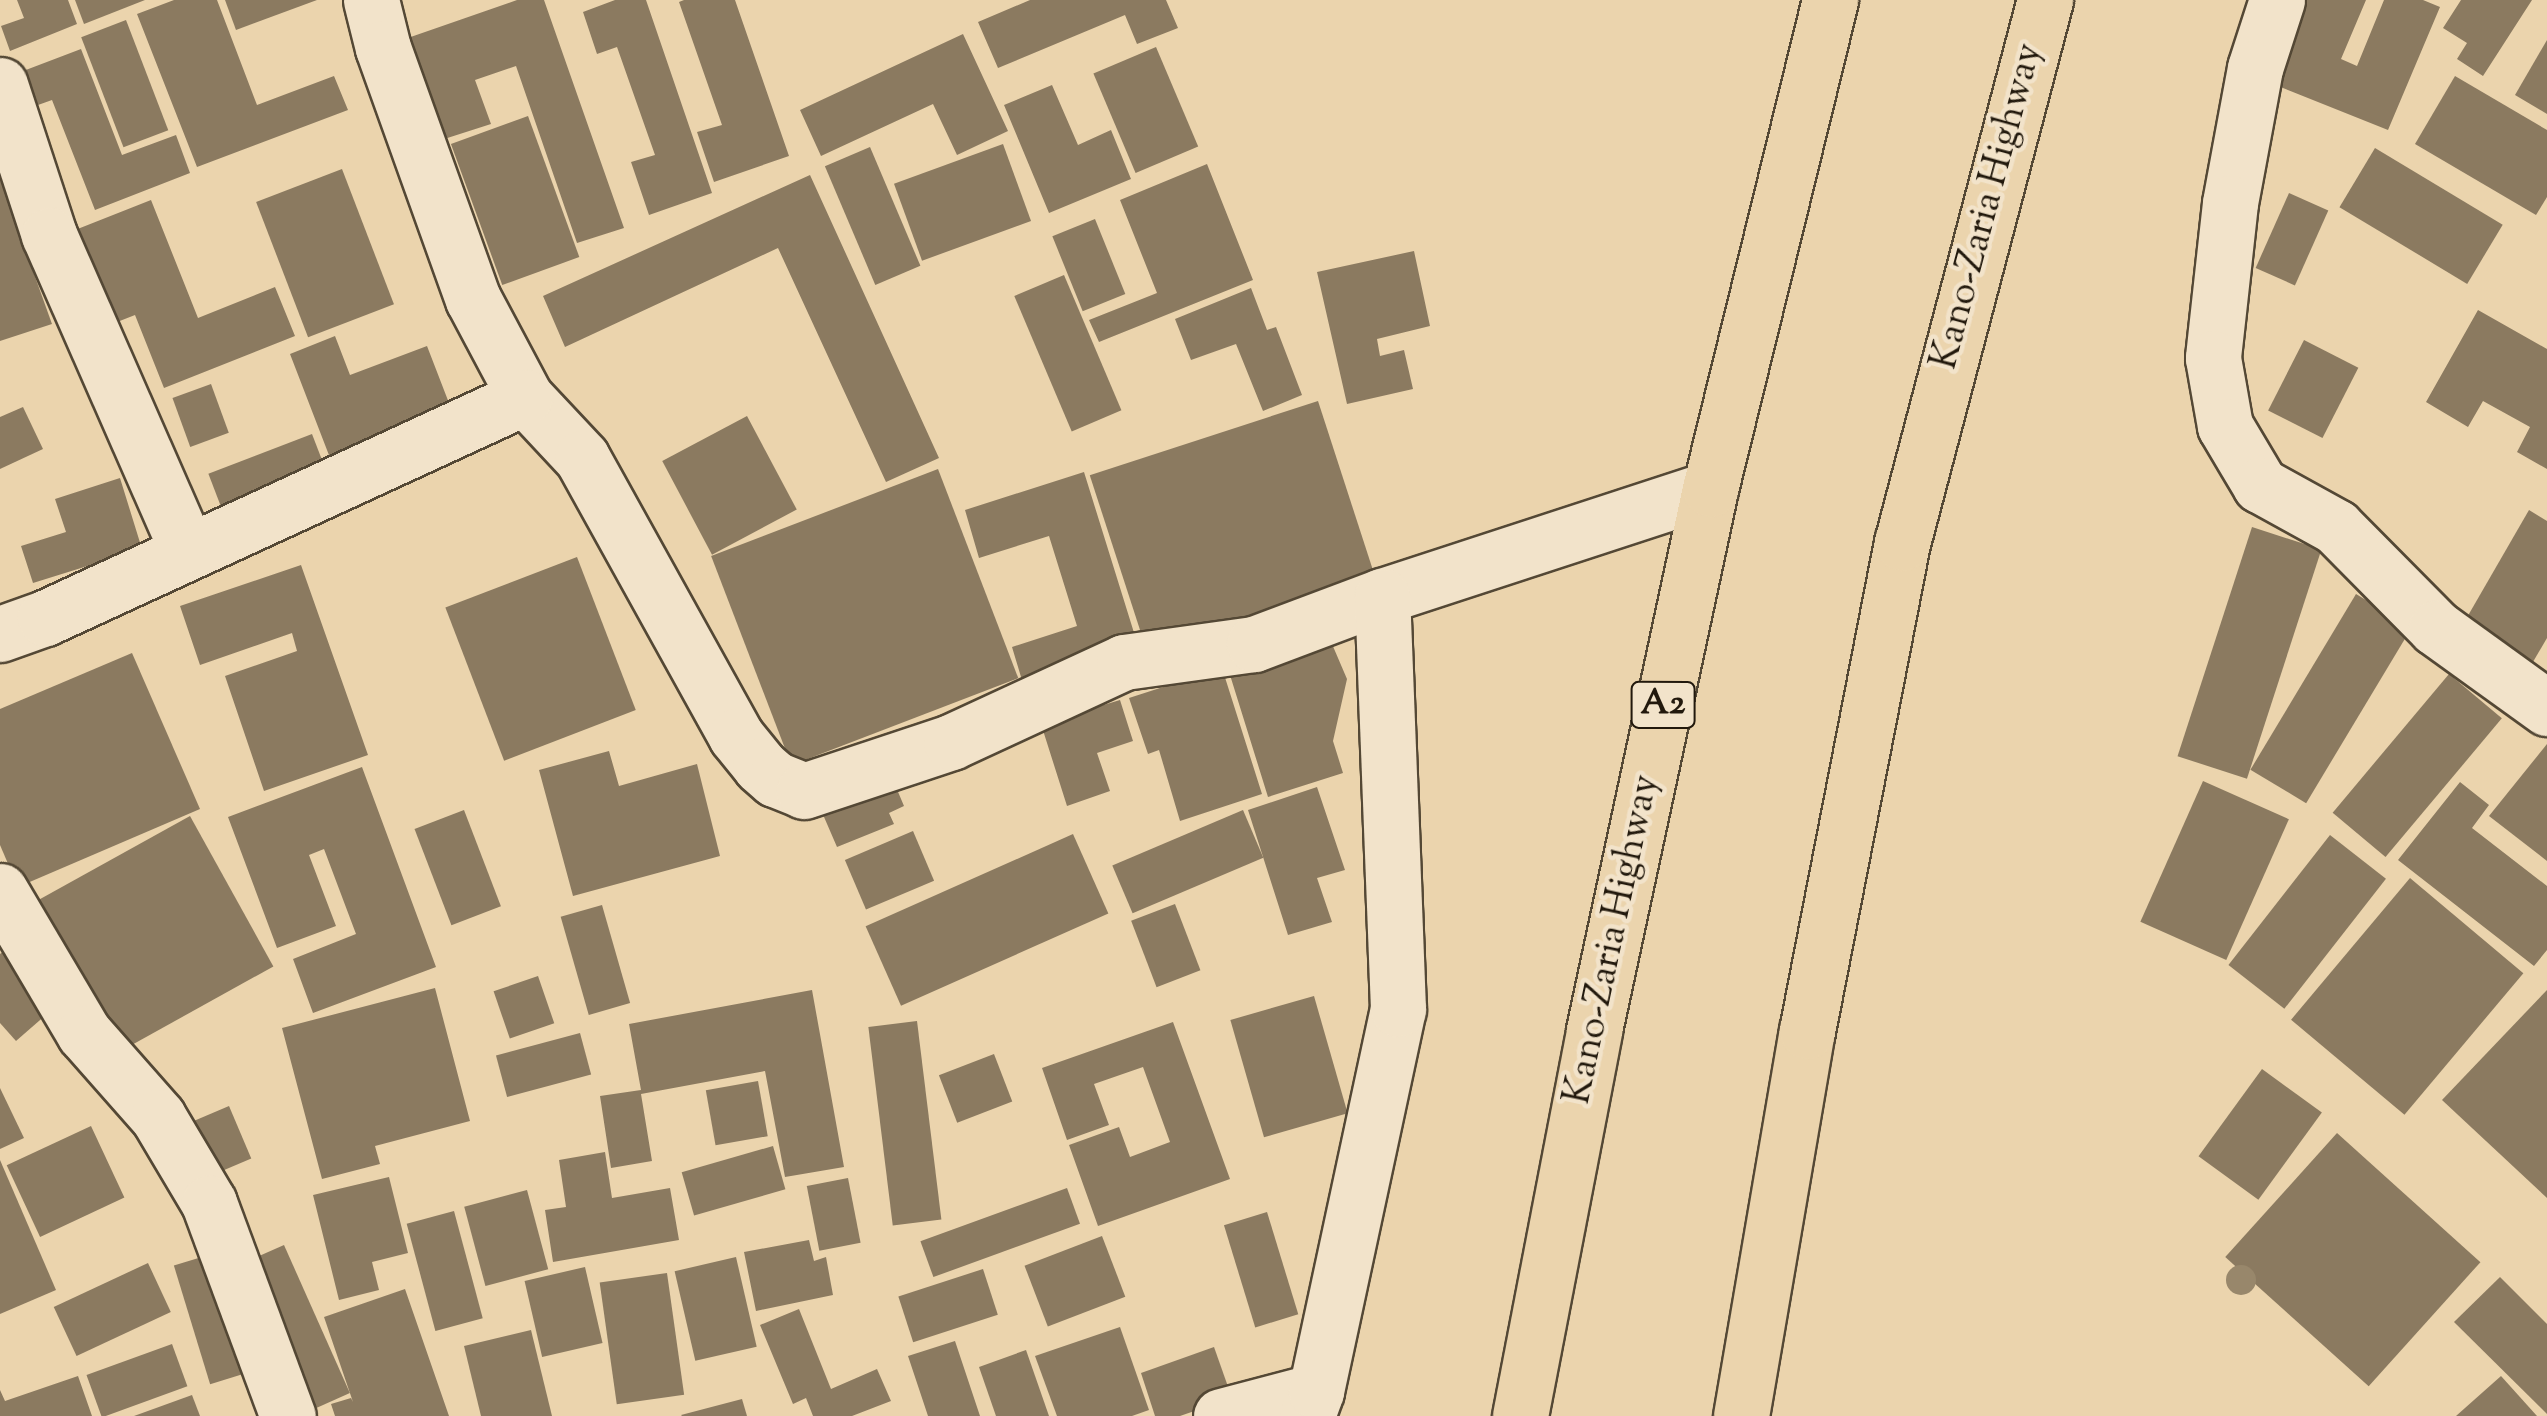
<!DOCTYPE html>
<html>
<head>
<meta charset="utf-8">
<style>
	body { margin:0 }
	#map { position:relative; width:2547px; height:1416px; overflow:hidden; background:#ebd4ad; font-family:"Sorts Mill Goudy",serif }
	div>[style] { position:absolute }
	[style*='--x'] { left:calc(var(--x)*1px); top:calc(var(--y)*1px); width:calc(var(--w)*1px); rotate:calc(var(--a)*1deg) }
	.building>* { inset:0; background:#8b7a60; transform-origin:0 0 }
	.roads { filter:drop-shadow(2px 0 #544835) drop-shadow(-2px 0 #544835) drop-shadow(0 2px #544835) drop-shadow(0 -2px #544835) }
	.street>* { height:55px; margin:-27.5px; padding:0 27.5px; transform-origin:27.5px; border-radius:27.5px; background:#f2e3ca }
	.highway>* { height:55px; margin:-27.5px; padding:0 27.5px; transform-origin:27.5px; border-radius:27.5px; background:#ebd4ad }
	.trees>* { width:30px; height:30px; margin:-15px; border-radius:50%; background:#98876b }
	span { translate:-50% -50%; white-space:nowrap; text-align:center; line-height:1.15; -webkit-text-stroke:9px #f2e3ca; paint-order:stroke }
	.shield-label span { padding:2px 8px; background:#f2e3ca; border:2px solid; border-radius:8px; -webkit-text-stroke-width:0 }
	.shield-label { font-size:35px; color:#22190d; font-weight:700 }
	.street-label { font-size:38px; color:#22190d }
</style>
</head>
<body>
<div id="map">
	<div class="building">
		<i style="clip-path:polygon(17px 0,68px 0,77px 24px,10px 51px,1px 26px,24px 18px)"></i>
		<i style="clip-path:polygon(75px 0,145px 0,84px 24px)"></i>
		<i style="clip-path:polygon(174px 0,217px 0,257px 105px,334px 76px,348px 110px,197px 167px,137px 14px)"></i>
		<i style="clip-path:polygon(225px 0,317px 0,236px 30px)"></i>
		<i style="clip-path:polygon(517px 0,544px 0,624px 228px,577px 243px,516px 66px,475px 80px,491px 124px,438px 141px,402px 40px)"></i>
		<i style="clip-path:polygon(615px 0,646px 0,712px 193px,649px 215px,631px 162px,655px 155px,617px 47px,597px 54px,583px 12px)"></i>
		<i style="clip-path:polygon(684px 0,735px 0,789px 156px,714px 182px,697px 132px,722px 125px,679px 2px)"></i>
		<i style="clip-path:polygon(1030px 0,1166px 0,1178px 28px,1137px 44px,1125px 15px,998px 68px,978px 22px)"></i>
		<i style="clip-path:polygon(2307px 0,2366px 0,2341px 59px,2357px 66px,2384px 0,2423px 0,2440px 7px,2388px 130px,2273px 84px)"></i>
		<i style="clip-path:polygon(2461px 0,2532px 0,2483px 76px,2457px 59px,2467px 43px,2443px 28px)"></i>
		<i style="left:126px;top:20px;width:118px;height:48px;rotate:69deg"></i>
		<i style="clip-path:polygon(963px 34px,1008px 131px,957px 155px,933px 104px,821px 156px,800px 110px)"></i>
		<i style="clip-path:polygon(2547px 40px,2547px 114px,2515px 95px)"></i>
		<i style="left:1156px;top:47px;width:108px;height:68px;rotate:67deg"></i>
		<i style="clip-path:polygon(81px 49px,122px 155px,176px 135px,190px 173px,95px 210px,52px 100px,24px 110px,10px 76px)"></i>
		<i style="clip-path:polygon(2455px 76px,2547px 130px,2547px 197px,2536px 215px,2415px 144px)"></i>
		<i style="clip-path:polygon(1052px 85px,1078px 145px,1111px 130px,1131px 179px,1049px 213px,1004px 105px)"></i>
		<i style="left:528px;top:116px;width:150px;height:82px;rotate:70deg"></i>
		<i style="left:1003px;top:144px;width:82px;height:116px;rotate:70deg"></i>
		<i style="left:870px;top:147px;width:129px;height:49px;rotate:67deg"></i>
		<i style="left:2375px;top:148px;width:149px;height:69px;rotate:31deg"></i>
		<i style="clip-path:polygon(1207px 164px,1253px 280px,1099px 342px,1089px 320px,1157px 293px,1120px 200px)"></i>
		<i style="left:342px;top:169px;width:145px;height:92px;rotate:69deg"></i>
		<i style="clip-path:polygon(810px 175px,939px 458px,886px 482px,778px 248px,565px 347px,543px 296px)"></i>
		<i style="clip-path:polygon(0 179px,52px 324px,0 341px)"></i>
		<i style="left:2289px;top:193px;width:43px;height:82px;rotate:24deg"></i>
		<i style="clip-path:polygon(151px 200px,198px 318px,275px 287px,295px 336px,164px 388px,135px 315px,107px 326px,70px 232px)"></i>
		<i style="left:1095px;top:219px;width:81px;height:46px;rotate:68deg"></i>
		<i style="clip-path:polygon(1414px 251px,1430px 326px,1377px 339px,1380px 356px,1404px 350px,1413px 389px,1347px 404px,1317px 272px)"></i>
		<i style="left:1064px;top:275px;width:147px;height:54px;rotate:67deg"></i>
		<i style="clip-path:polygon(1251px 288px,1267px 330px,1276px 327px,1302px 395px,1263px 411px,1236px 344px,1191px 360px,1175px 319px)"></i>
		<i style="clip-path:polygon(2478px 310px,2547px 349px,2547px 469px,2517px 452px,2530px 427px,2483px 401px,2468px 427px,2426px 402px)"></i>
		<i style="clip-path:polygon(335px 336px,350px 375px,427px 346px,454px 416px,332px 463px,290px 354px)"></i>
		<i style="left:2304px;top:340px;width:61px;height:79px;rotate:27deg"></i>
		<i style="left:211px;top:384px;width:52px;height:41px;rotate:70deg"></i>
		<i style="left:1318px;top:401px;width:184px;height:240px;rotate:72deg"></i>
		<i style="clip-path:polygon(23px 407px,43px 449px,0 469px,0 417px)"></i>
		<i style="left:747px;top:416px;width:106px;height:96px;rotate:62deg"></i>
		<i style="left:312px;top:434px;width:40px;height:111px;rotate:69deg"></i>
		<i style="left:938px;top:469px;width:224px;height:243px;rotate:69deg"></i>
		<i style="clip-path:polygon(1084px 472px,1140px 652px,1024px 687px,1012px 647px,1077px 626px,1049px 536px,979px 558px,965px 510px)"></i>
		<i style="clip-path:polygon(120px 478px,142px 549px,33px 583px,21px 546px,66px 532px,55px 499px)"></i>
		<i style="clip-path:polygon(2529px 510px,2547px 521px,2547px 638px,2530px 667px,2462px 626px)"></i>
		<i style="left:2252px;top:527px;width:73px;height:241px;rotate:18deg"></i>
		<i style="left:577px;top:557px;width:164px;height:141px;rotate:69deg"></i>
		<i style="clip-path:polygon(301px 565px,368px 755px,264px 791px,225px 676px,297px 651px,292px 633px,200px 665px,180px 606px)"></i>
		<i style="left:2356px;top:594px;width:65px;height:205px;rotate:31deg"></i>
		<i style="clip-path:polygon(1329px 637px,1347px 679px,1333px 741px,1343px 773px,1268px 797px,1230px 675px)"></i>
		<i style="clip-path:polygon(132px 653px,200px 809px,18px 887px,0 845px,0 709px)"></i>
		<i style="clip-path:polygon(1222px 668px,1262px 794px,1180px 821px,1159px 750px,1148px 754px,1129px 698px)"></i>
		<i style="left:2449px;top:674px;width:69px;height:181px;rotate:40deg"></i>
		<i style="clip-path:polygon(1120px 700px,1133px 741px,1097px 753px,1110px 791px,1067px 806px,1041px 724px)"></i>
		<i style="clip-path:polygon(2547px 744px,2547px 861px,2489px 816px)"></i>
		<i style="clip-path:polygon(609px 751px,619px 786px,697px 764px,720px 856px,573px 896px,539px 770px)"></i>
		<i style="clip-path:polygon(362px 767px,436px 967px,313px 1013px,293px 959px,356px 934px,324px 849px,309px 855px,336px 926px,277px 948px,228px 817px)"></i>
		<i style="clip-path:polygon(893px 780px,904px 806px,889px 813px,894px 824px,837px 847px,821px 810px)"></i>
		<i style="left:2203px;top:781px;width:94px;height:154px;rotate:24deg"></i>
		<i style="clip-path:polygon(2460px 782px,2489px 805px,2472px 828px,2547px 886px,2547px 950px,2534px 966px,2398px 860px)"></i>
		<i style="clip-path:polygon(1317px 787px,1345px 870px,1317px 878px,1332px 922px,1288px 935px,1248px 810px)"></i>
		<i style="left:464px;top:810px;width:103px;height:53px;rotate:69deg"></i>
		<i style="left:1243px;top:810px;width:52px;height:142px;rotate:67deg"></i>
		<i style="left:190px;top:816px;width:172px;height:179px;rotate:61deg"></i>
		<i style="left:913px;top:831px;width:54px;height:74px;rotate:67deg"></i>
		<i style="left:1073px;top:834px;width:87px;height:227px;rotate:66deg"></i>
		<i style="left:2330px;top:835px;width:71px;height:165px;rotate:38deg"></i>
		<i style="left:2410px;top:878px;width:148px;height:185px;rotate:40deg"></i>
		<i style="left:1175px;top:904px;width:71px;height:47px;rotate:69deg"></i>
		<i style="left:602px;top:905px;width:102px;height:43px;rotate:74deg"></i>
		<i style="clip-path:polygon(5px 950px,55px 1007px,16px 1041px,0 1023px,0 954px)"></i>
		<i style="left:538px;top:976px;width:50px;height:47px;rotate:71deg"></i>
		<i style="clip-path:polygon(435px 988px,470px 1121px,375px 1146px,380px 1164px,322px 1179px,282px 1028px)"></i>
		<i style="clip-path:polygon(812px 990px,844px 1167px,785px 1177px,765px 1071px,641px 1094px,652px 1161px,611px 1168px,600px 1096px,641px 1090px,629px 1024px)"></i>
		<i style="clip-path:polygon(2547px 990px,2547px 1198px,2442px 1100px)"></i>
		<i style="left:1314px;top:996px;width:122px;height:87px;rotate:74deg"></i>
		<i style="left:917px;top:1021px;width:200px;height:49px;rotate:83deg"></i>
		<i style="clip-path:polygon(1173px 1022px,1230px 1179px,1098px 1226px,1069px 1145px,1119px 1127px,1130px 1157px,1170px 1142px,1143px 1067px,1094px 1084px,1109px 1125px,1067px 1140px,1042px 1068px)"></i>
		<i style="left:580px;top:1033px;width:43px;height:87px;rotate:75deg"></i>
		<i style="left:994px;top:1054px;width:51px;height:59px;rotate:69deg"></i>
		<i style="left:2262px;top:1069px;width:74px;height:108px;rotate:36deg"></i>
		<i style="left:758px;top:1081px;width:56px;height:53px;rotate:80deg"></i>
		<i style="clip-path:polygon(0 1088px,24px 1138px,0 1149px)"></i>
		<i style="left:229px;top:1106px;width:57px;height:53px;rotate:67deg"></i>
		<i style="left:91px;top:1126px;width:79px;height:93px;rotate:65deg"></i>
		<i style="left:2337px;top:1133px;width:193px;height:167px;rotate:42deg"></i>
		<i style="left:773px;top:1146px;width:45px;height:95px;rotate:74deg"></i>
		<i style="clip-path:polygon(605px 1152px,612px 1198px,670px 1188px,679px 1240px,553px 1262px,545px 1210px,566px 1207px,559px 1160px)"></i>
		<i style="clip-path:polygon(0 1160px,56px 1290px,0 1314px)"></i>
		<i style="clip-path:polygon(389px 1177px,408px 1253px,372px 1262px,379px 1290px,339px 1300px,313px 1195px)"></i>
		<i style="left:848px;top:1178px;width:66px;height:42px;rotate:79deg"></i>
		<i style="left:1067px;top:1188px;width:38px;height:156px;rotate:70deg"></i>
		<i style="left:527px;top:1190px;width:82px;height:65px;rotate:75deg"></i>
		<i style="left:454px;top:1211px;width:111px;height:49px;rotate:75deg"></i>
		<i style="left:1267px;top:1212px;width:107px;height:45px;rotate:73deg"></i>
		<i style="left:1102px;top:1236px;width:65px;height:83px;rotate:69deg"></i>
		<i style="clip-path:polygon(809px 1240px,814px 1261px,826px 1257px,833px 1295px,756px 1311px,744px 1252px)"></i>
		<i style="left:284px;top:1245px;width:162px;height:49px;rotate:66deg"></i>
		<i style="left:215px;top:1253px;width:124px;height:43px;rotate:73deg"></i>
		<i style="left:736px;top:1257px;width:92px;height:63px;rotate:77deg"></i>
		<i style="left:148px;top:1263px;width:54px;height:104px;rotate:65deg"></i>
		<i style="left:585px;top:1267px;width:78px;height:62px;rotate:77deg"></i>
		<i style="left:983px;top:1269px;width:48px;height:89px;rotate:72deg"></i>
		<i style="left:667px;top:1273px;width:123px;height:68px;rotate:82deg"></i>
		<i style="clip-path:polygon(2500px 1277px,2547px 1324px,2547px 1414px,2454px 1322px)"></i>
		<i style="clip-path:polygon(405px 1289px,449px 1416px,335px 1416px,331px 1404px,351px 1398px,353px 1402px,324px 1317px)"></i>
		<i style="clip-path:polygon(799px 1309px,831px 1389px,877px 1369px,891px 1401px,852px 1416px,813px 1416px,806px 1398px,793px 1404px,760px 1325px)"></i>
		<i style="clip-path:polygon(1120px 1327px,1149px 1410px,1132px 1416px,1057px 1416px,1035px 1356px)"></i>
		<i style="clip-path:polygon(531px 1330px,552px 1416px,481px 1416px,464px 1346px)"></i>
		<i style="clip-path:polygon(955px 1341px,980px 1416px,928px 1416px,908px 1356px)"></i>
		<i style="left:172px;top:1344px;width:45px;height:91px;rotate:70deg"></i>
		<i style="clip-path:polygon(1214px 1347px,1232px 1398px,1180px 1416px,1155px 1416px,1141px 1373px)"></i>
		<i style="clip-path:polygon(1026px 1350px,1049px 1416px,996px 1416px,979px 1367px)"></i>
		<i style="clip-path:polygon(78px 1376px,92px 1416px,0 1416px,0 1390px,5px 1401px)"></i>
		<i style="clip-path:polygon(2501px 1376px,2537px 1416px,2456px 1416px)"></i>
		<i style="clip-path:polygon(192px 1395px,200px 1416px,134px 1416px)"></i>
		<i style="clip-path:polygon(742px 1399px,747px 1416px,682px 1416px,681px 1415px)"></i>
	</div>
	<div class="roads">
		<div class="street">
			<i style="--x:371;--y:0;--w:49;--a:76"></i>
			<i style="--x:383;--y:48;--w:267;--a:70.3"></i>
			<i style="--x:473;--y:299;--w:111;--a:62"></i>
			<i style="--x:525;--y:397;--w:83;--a:46.9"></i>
			<i style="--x:582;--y:458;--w:318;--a:61"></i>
			<i style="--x:736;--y:736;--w:38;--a:51"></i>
			<i style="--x:760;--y:766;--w:20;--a:41"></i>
			<i style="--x:775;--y:779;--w:31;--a:22"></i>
			<i style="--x:804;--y:791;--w:155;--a:-18.4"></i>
			<i style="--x:951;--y:742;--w:191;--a:-24.8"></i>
			<i style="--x:1124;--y:662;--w:131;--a:-7.9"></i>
			<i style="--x:1254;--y:644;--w:137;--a:-20.6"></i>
			<i style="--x:1382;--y:596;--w:345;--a:-18.1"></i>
			<i style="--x:2277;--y:0;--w:71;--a:107.9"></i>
			<i style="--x:2255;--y:68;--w:137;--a:100.5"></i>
			<i style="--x:2230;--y:203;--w:156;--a:96.3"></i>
			<i style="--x:2213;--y:358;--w:69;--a:80"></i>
			<i style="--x:2225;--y:426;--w:69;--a:59.3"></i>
			<i style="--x:2260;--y:485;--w:87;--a:28.9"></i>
			<i style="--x:2336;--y:527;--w:142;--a:45.3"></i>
			<i style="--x:2436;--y:628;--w:137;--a:35.8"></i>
			<i style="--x:0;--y:85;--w:158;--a:71.9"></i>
			<i style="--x:49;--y:235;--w:343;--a:66.3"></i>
			<i style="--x:0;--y:634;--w:48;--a:-19.6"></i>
			<i style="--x:45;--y:618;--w:528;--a:-24.72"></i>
			<i style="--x:0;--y:891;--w:165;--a:59.4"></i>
			<i style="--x:84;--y:1033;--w:112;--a:48.6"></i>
			<i style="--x:158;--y:1117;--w:100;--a:59.3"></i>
			<i style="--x:209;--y:1203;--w:227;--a:69.7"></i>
			<i style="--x:1221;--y:1416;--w:98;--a:-14.7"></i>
			<i style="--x:1307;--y:1416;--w:27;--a:-70"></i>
			<i style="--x:1316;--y:1391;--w:391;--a:-77.9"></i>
			<i style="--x:1398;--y:1009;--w:413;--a:-92.2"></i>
		</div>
		<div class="highway">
			<i style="--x:1520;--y:1416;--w:393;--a:-79.1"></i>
			<i style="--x:1594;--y:1030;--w:553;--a:-77.9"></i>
			<i style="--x:1710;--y:489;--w:504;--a:-76.21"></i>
			<i style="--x:1741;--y:1416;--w:391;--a:-80.3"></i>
			<i style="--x:1807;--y:1031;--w:497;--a:-79"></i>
			<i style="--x:1902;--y:543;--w:562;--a:-75.25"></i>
		</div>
	</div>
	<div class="trees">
		<i style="left:2241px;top:1280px"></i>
	</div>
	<div class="shield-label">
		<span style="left:1663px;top:705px">A2</span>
	</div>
	<div class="street-label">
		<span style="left:1989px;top:207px;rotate:-75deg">Kano-Zaria Highway</span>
		<span style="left:1614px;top:940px;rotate:-78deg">Kano-Zaria Highway</span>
	</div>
</div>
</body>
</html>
